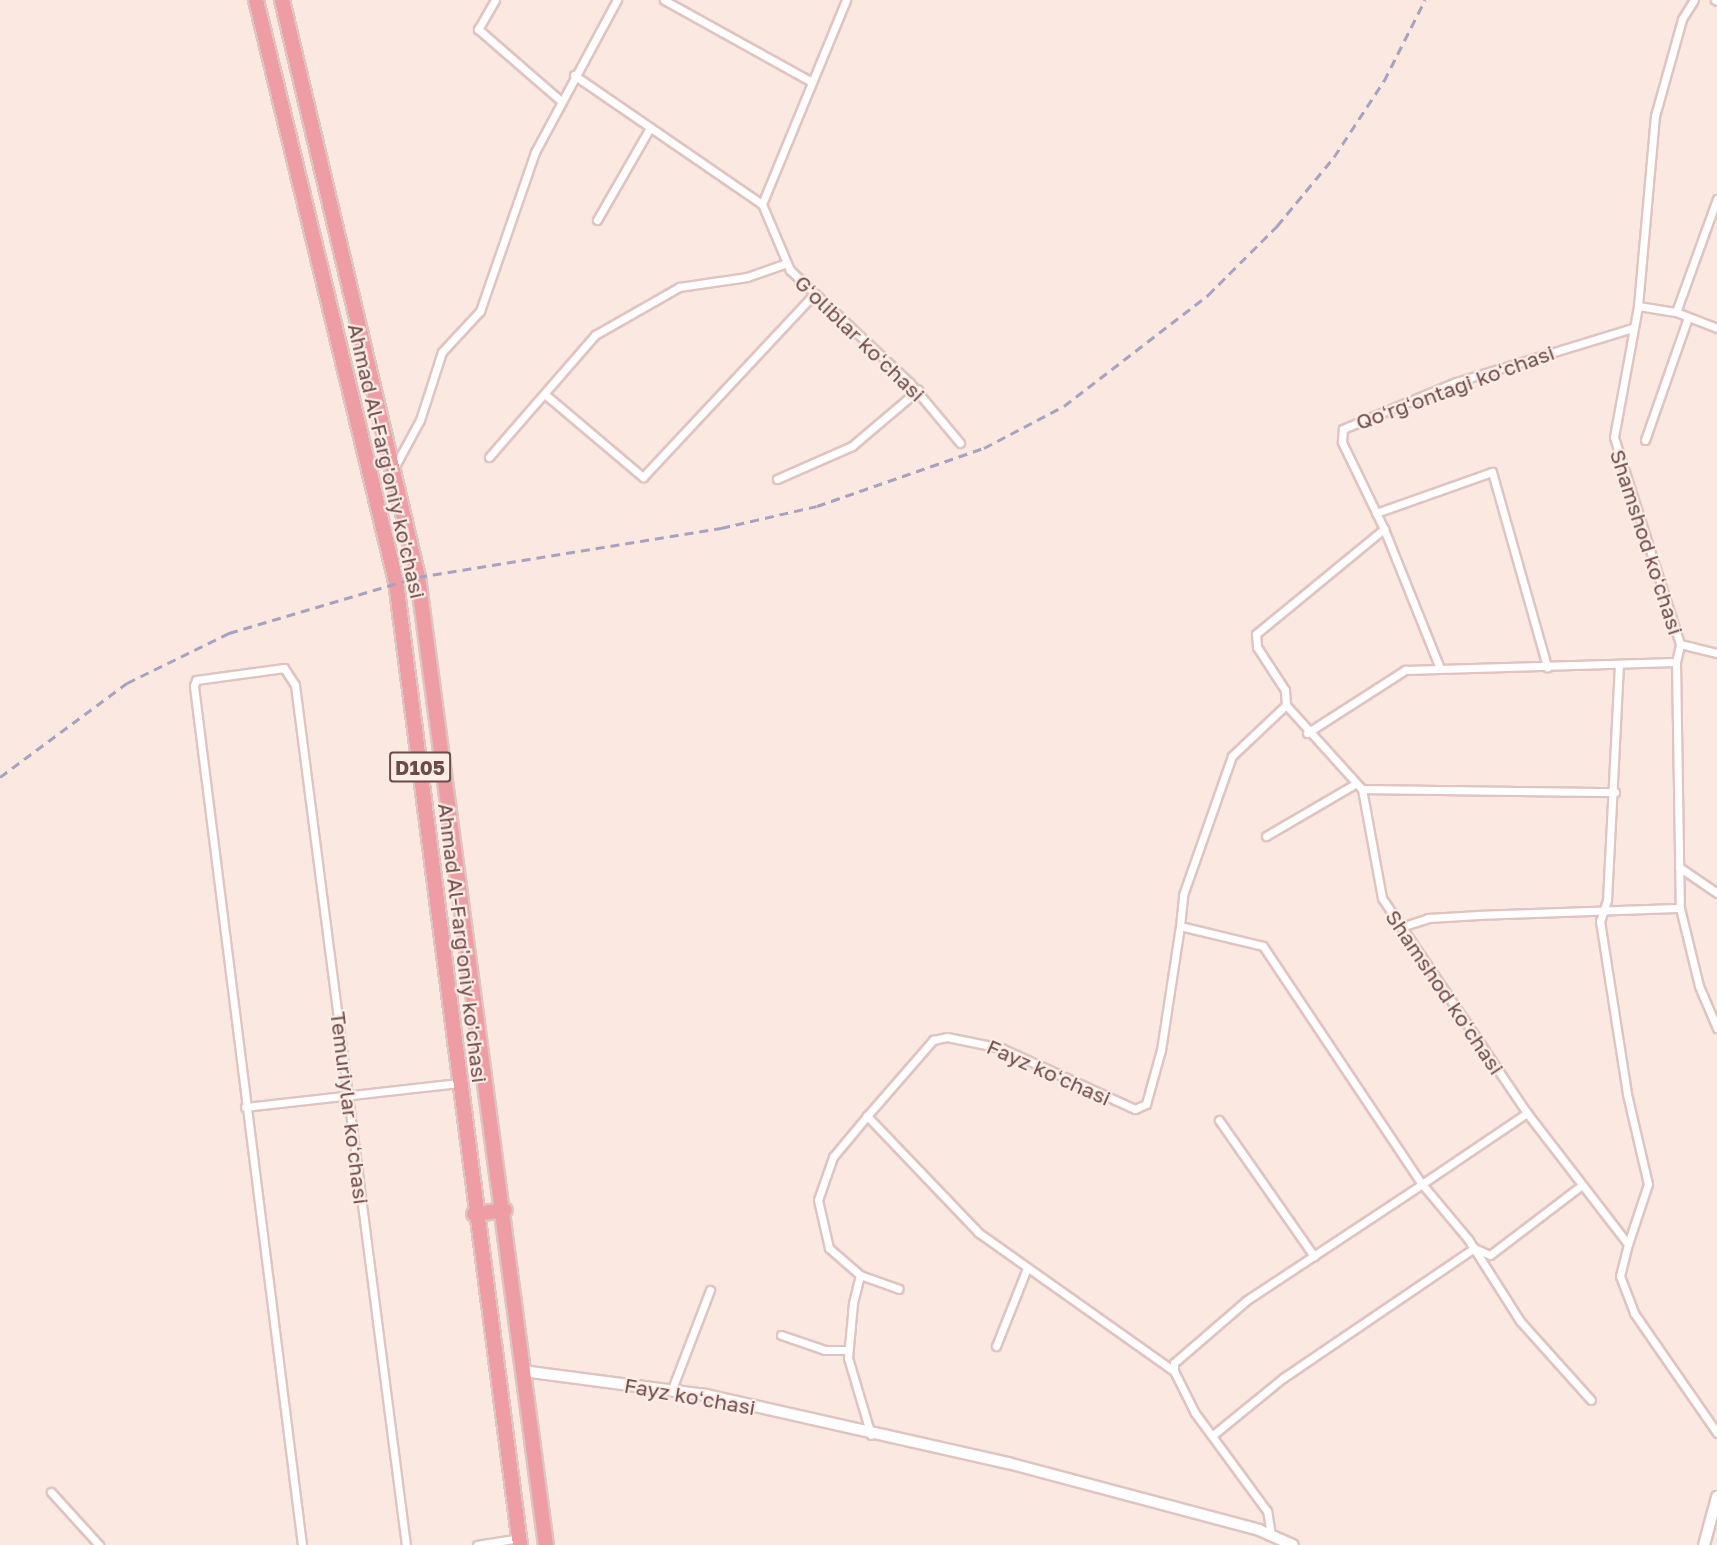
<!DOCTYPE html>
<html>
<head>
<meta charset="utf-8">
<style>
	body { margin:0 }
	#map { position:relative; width:1717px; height:1545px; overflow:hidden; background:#fae8e1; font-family:"Golos Text",sans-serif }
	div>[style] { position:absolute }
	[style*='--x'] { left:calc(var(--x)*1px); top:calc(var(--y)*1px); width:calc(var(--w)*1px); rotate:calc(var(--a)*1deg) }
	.roads { filter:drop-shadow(2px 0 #dfc4c1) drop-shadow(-2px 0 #dfc4c1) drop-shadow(0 2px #dfc4c1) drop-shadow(0 -2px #dfc4c1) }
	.street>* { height:7px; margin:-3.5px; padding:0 3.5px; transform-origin:3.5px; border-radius:3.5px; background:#fff }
	.secondary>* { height:10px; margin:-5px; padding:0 5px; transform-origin:5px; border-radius:5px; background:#fff }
	.highway>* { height:14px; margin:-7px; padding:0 7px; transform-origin:7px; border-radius:7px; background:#ef9da5 }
	.rail>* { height:3px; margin-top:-1.5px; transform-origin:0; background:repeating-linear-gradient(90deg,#a8a2c1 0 9px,transparent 0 15px) }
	span { translate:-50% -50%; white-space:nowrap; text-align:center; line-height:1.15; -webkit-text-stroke:4.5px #fdede7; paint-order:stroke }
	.shield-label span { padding:2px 4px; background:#fdede7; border:2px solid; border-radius:4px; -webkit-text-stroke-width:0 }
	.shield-label { font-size:20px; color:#6e4b4b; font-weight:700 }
	.street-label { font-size:21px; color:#6e4b4b }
</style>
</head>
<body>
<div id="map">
	<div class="roads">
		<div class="street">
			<i style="--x:495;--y:0;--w:34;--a:120"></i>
			<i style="--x:478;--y:29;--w:110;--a:40.9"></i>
			<i style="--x:664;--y:0;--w:169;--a:29"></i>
			<i style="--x:1715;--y:0;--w:2;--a:27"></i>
			<i style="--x:574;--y:75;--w:228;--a:34.5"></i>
			<i style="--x:762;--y:204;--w:72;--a:67"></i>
			<i style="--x:790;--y:270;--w:165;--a:43.3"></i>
			<i style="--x:910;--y:383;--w:78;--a:50.2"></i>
			<i style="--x:762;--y:204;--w:221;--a:-67.6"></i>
			<i style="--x:597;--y:220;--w:106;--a:-60.1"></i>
			<i style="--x:1638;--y:306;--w:191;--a:-84.9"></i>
			<i style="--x:1655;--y:116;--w:101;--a:-74.4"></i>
			<i style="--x:1682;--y:19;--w:22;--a:-58"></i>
			<i style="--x:1676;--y:312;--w:120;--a:-70.1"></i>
			<i style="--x:547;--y:396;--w:126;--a:40.2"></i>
			<i style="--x:643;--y:477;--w:250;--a:-46.9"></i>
			<i style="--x:1645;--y:440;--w:130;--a:-70.7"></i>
			<i style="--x:489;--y:457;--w:162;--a:-49"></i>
			<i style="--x:595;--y:335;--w:97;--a:-29.7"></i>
			<i style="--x:679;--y:287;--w:69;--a:-8.4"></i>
			<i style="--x:747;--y:277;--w:42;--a:-19.3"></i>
			<i style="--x:394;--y:468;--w:55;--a:-61.6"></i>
			<i style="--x:420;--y:420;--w:71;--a:-72.1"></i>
			<i style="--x:442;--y:352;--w:56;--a:-47.2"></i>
			<i style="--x:480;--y:311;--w:168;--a:-70.9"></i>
			<i style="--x:535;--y:152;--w:173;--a:-61.7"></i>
			<i style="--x:777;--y:479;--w:82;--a:-23.7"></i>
			<i style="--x:852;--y:446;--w:87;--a:-40.3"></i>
			<i style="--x:1376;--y:513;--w:123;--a:-19.5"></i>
			<i style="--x:1492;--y:472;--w:203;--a:74.2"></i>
			<i style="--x:1384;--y:529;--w:148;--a:68.1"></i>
			<i style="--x:1680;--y:644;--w:38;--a:14"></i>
			<i style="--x:1676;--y:662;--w:246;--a:89.1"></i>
			<i style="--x:1680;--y:908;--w:80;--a:76.3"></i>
			<i style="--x:1699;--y:986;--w:46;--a:66.8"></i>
			<i style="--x:1619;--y:664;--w:236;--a:92.9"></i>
			<i style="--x:1607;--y:900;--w:22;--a:108"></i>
			<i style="--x:1600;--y:921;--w:175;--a:81.1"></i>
			<i style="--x:1627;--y:1094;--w:92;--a:76.9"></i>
			<i style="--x:1648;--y:1184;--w:63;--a:108.4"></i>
			<i style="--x:1286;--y:705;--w:113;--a:47.9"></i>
			<i style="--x:1362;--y:789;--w:111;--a:79.6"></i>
			<i style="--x:1382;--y:898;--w:259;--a:56"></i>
			<i style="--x:1527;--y:1113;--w:165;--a:52.4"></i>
			<i style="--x:1628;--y:1244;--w:33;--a:104"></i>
			<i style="--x:1620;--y:1276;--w:40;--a:69"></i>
			<i style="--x:1634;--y:1313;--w:146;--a:55.3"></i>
			<i style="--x:1286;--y:705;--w:15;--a:-94"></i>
			<i style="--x:1285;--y:690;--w:51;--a:-123.1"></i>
			<i style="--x:1257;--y:647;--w:13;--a:-94"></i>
			<i style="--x:1256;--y:634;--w:166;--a:-39.4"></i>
			<i style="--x:1384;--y:529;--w:97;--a:-115.8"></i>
			<i style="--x:1342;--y:442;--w:13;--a:-86"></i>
			<i style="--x:1343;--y:429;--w:122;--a:-22.6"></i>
			<i style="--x:1456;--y:382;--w:185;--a:-17"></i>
			<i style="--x:1307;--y:733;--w:117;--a:-32.7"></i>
			<i style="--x:1405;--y:670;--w:271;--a:-1.7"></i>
			<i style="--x:1676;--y:662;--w:18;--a:-77"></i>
			<i style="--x:1680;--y:644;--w:217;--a:-107.7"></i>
			<i style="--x:1614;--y:437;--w:133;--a:-79.6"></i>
			<i style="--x:1638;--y:306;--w:38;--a:9"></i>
			<i style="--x:1676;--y:312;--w:44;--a:21.3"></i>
			<i style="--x:1362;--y:789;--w:253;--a:0.7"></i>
			<i style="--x:1266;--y:836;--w:103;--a:-30.3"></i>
			<i style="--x:1679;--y:867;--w:46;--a:34.4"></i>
			<i style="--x:1180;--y:926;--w:31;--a:-84"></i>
			<i style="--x:1183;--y:895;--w:147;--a:-70.6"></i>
			<i style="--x:1232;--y:756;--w:74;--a:-43.4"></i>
			<i style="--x:1401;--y:927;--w:28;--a:-18"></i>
			<i style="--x:1428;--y:918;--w:51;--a:-3.4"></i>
			<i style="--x:1479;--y:915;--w:201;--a:-2"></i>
			<i style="--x:245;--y:1107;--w:216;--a:-6.4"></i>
			<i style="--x:1219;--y:1120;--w:166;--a:55.1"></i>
			<i style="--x:860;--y:1275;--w:41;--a:-138.9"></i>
			<i style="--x:829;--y:1248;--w:49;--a:-102.9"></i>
			<i style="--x:818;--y:1200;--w:46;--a:-70.8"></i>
			<i style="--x:833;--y:1157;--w:53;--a:-50.3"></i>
			<i style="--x:781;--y:1335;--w:46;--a:18.8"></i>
			<i style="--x:825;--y:1350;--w:23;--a:0"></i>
			<i style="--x:996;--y:1346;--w:84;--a:-68.3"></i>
			<i style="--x:1174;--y:1371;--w:8;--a:-90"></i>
			<i style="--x:1174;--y:1363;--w:96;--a:-40.8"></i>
			<i style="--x:1247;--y:1300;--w:210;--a:-33.5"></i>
			<i style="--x:1422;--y:1184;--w:72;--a:50.1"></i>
			<i style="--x:1468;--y:1239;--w:97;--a:57.6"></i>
			<i style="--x:1520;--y:1321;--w:106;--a:48.1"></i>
			<i style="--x:672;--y:1389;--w:106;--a:-69"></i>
			<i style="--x:871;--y:1435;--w:80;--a:-106.6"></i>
			<i style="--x:848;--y:1358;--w:55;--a:-84.8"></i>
			<i style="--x:853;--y:1303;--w:29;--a:-76"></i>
			<i style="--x:860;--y:1275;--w:41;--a:19.7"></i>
			<i style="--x:1213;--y:1435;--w:90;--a:-39.2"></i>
			<i style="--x:1283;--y:1378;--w:231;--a:-34.2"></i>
			<i style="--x:1474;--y:1248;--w:17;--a:24"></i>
			<i style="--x:1490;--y:1255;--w:116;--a:-37.3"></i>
			<i style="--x:51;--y:1492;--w:72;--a:47.8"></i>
			<i style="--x:1271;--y:1535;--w:24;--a:-99"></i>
			<i style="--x:1267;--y:1511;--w:122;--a:-126.3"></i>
			<i style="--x:1195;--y:1413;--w:47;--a:-116.6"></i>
			<i style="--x:1174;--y:1371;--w:240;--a:-144.7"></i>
			<i style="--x:978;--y:1232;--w:161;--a:-133.7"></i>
			<i style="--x:867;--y:1116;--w:101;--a:-49"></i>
			<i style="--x:933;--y:1040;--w:14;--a:-12"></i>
			<i style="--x:947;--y:1037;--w:55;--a:11.5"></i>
			<i style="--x:1001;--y:1048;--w:147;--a:24.5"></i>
			<i style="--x:1135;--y:1109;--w:12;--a:-24"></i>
			<i style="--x:1146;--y:1104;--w:56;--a:-74.5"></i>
			<i style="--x:1161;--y:1050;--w:125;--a:-81.3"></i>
			<i style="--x:1180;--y:926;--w:85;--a:13.5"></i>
			<i style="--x:1263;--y:946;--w:286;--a:56.3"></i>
			<i style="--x:1422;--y:1184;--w:127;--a:-34.1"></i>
			<i style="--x:302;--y:1545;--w:866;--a:-97.17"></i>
			<i style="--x:194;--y:686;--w:6;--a:-72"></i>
			<i style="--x:196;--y:680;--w:89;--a:-7.8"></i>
			<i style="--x:284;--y:668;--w:20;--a:57"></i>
			<i style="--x:295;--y:685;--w:867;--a:82.65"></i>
			<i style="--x:477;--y:1545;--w:44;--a:-9.2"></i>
		</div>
		<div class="secondary">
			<i style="--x:523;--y:1371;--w:185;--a:7.5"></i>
			<i style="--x:706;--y:1395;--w:310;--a:12.7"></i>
			<i style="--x:1008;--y:1463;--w:260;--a:14.9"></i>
			<i style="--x:1259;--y:1530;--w:37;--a:24"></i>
			<i style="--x:1704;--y:1545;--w:50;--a:-74.8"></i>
		</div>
		<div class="highway">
			<i style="--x:256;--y:0;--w:599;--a:76.47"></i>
			<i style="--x:396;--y:582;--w:971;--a:82.66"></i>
			<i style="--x:282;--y:0;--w:593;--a:76.74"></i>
			<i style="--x:418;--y:577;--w:976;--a:82.47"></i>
			<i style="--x:474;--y:1214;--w:31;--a:-7"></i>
		</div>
	</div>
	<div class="rail">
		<i style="--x:0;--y:777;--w:158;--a:-36.5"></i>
		<i style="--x:127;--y:683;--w:114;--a:-26.1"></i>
		<i style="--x:229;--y:633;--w:197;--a:-16.5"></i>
		<i style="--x:418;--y:577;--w:307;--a:-9.2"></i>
		<i style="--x:721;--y:528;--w:98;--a:-12.9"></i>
		<i style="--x:817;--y:506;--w:177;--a:-19.2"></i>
		<i style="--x:984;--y:448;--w:90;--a:-27.7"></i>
		<i style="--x:1064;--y:406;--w:182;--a:-37.6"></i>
		<i style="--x:1208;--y:295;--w:98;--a:-45"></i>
		<i style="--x:1277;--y:226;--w:89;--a:-50.4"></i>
		<i style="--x:1334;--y:157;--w:91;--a:-56.7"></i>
		<i style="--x:1384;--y:81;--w:91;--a:-63.2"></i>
	</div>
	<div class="shield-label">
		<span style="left:420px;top:767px">D105</span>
	</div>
	<div class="street-label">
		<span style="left:860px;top:338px;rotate:44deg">Gʻoliblar koʻchasi</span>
		<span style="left:1455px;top:387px;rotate:-20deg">Qoʻrgʻontagi koʻchasi</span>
		<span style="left:387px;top:461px;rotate:77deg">Ahmad Al-Farg'oniy ko'chasi</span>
		<span style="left:1647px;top:542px;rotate:72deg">Shamshod koʻchasi</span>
		<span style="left:463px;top:943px;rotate:83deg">Ahmad Al-Farg'oniy ko'chasi</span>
		<span style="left:1445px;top:992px;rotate:56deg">Shamshod koʻchasi</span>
		<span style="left:1049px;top:1072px;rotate:24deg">Fayz koʻchasi</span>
		<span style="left:350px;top:1108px;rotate:83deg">Temuriylar koʻchasi</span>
		<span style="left:690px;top:1396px;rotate:10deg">Fayz koʻchasi</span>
	</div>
</div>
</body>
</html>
